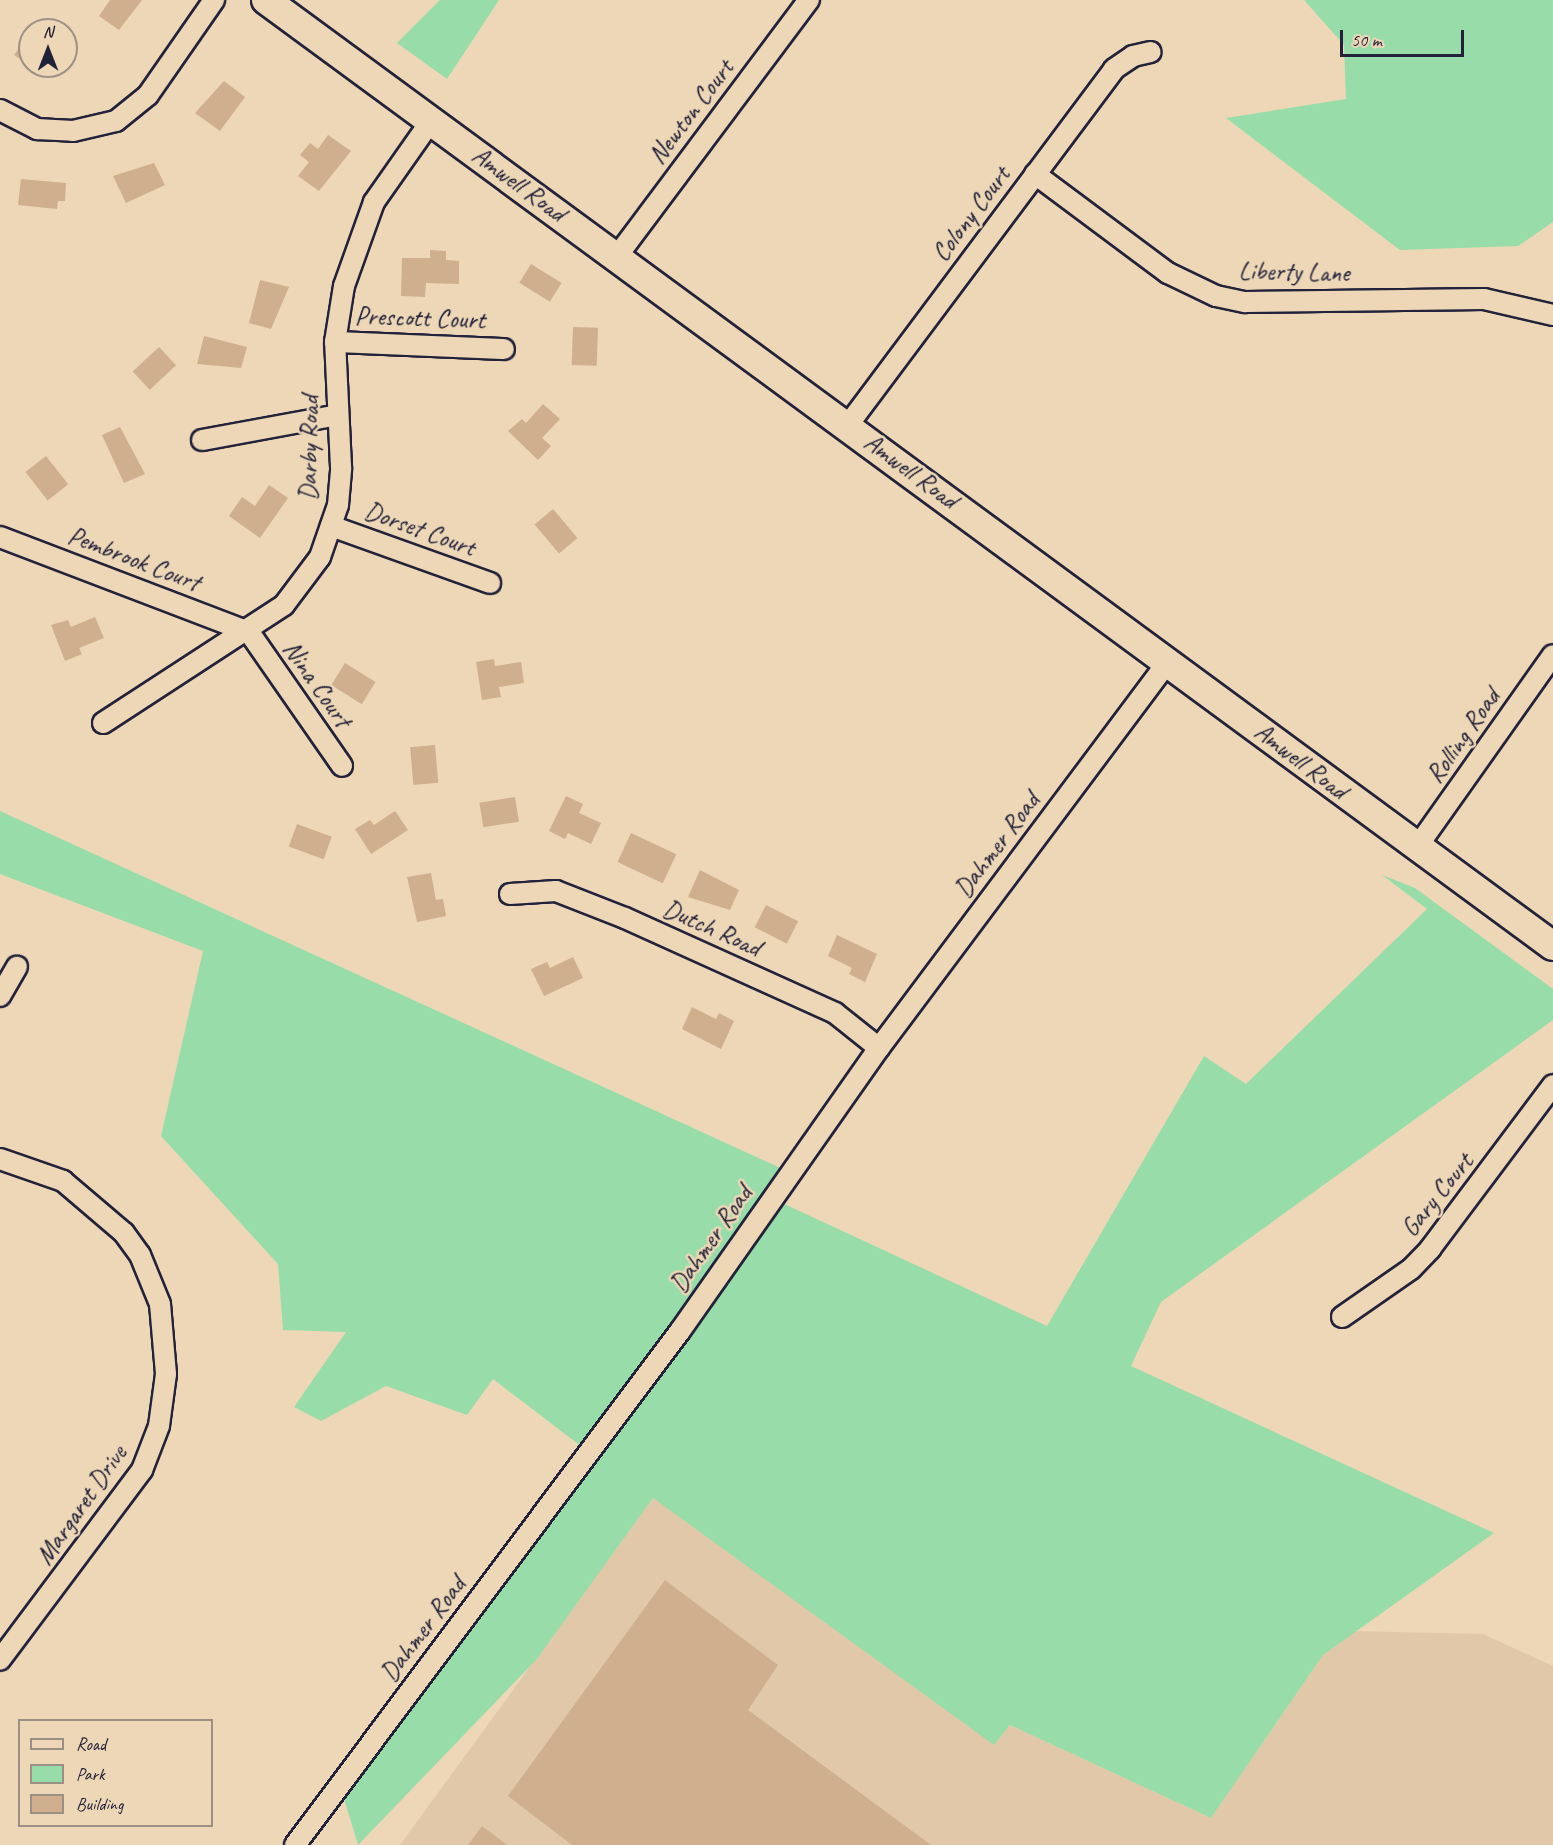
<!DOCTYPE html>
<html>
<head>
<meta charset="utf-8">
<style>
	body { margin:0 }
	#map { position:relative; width:1553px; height:1845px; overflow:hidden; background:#edd7b6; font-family:Caveat,sans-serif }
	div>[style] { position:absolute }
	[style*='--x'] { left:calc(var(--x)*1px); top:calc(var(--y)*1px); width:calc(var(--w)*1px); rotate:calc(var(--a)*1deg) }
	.built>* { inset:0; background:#e0c8a8 }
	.green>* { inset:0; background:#98dda9 }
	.building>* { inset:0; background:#cfaf8e; transform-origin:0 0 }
	.roads { filter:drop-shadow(2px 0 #22223b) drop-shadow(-2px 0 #22223b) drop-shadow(0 2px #22223b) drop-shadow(0 -2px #22223b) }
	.minor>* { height:20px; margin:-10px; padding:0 10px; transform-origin:10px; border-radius:10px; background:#edd7b6 }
	.secondary>* { height:28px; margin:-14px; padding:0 14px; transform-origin:14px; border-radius:14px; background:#edd7b6 }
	span { translate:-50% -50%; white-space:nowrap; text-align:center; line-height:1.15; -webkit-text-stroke:5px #edd7b6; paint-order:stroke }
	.street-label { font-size:26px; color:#22223b }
	.legend { position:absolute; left:18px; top:1719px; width:195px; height:108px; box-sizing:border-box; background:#edd7b6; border:2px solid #9c8f85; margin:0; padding:8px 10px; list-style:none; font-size:18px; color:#22223b }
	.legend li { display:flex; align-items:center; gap:12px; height:30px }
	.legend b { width:30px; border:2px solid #9c8f85 }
	.north { position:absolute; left:18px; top:18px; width:60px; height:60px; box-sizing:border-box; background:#edd7b6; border:2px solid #9c8f85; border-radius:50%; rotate:0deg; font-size:16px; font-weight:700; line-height:24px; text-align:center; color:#22223b }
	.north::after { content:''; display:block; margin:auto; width:21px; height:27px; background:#22223b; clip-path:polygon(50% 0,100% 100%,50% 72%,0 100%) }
	.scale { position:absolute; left:1340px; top:30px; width:124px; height:27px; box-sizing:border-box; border:3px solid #22223b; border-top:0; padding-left:8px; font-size:18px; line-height:21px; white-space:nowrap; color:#22223b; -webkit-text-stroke:4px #edd7b6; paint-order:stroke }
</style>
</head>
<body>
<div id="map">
	<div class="built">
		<i style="clip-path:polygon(653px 1498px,994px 1744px,1010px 1725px,1211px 1818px,1323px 1655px,1350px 1631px,1483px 1634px,1553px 1666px,1553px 1845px,400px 1845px)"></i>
	</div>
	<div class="green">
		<i style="clip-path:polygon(440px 0,499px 0,447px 79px,397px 43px)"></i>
		<i style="clip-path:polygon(1304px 0,1553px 0,1553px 222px,1518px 246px,1400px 250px,1226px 118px,1346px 99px,1344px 45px)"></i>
		<i style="clip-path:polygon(0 811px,798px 1176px,780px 1202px,1047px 1326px,1204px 1056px,1246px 1084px,1427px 909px,1382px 875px,1415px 888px,1553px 989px,1553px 1020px,1161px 1302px,1131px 1366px,1494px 1533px,1323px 1655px,1211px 1818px,1010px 1725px,994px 1745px,653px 1498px,536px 1660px,358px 1845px,342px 1792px,594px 1456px,493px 1379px,467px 1415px,386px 1386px,321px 1421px,294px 1407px,346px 1332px,283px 1330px,278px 1264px,161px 1136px,203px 951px,0 874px)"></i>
	</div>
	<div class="building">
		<i style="clip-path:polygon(110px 0,142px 0,119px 30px,99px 16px)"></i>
		<i style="clip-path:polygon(30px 32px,30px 66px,14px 55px)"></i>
		<i style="clip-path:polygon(224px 81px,245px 97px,220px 131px,195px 113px)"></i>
		<i style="clip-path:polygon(328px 135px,351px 151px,319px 191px,298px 176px,309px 162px,300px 155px,310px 143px,318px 149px)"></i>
		<i style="clip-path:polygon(154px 163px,165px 185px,126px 203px,113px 176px)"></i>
		<i style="clip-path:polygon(21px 179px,66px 183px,65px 201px,58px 201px,57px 209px,18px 205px)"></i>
		<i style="clip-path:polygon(430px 250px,446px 251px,446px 260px,459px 261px,459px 284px,426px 283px,425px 297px,401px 296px,402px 258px,430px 258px)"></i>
		<i style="left:531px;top:264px;width:36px;height:22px;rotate:32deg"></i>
		<i style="clip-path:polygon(260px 280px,289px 287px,271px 329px,249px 323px)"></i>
		<i style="left:573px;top:327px;width:25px;height:38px;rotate:2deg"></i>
		<i style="clip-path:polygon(204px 336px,247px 347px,241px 368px,197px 364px)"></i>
		<i style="left:159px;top:347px;width:25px;height:36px;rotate:47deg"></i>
		<i style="clip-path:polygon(543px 404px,560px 419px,542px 438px,551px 446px,538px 460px,508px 431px,522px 419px,526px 423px)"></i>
		<i style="clip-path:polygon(120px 427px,145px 474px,124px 483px,102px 435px)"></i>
		<i style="left:46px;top:456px;width:36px;height:26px;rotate:52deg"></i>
		<i style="clip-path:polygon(269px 485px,288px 498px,260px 538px,229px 516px,242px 497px,255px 506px)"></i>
		<i style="left:553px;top:509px;width:38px;height:24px;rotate:50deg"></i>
		<i style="clip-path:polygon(95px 617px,104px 638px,79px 648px,82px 654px,65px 661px,51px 625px,68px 620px,71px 627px)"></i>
		<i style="clip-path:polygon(494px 659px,495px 666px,521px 662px,524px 683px,499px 687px,501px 697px,482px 700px,476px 662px)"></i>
		<i style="left:345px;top:663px;width:36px;height:26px;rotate:32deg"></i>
		<i style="left:435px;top:745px;width:38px;height:25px;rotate:85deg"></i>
		<i style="clip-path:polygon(566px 796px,583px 804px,579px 813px,601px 823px,591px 844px,568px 833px,565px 839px,549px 831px)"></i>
		<i style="left:515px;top:797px;width:25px;height:36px;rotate:81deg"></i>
		<i style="clip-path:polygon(395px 811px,408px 830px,371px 854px,355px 829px,370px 820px,374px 825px)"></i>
		<i style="left:297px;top:824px;width:37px;height:24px;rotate:20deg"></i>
		<i style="left:631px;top:833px;width:50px;height:32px;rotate:25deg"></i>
		<i style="clip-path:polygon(700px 870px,739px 890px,730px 910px,688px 897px)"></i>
		<i style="clip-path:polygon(431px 873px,436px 900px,443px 899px,446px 916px,417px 922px,407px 877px)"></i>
		<i style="left:766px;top:905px;width:36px;height:25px;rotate:27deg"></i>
		<i style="clip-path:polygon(837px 935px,877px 954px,865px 982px,849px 974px,852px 968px,828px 956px)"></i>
		<i style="clip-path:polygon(573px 957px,583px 978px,544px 996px,531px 969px,547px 962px,550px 968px)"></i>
		<i style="clip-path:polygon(692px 1007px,716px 1019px,719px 1013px,734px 1021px,721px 1049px,682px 1029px)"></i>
		<i style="clip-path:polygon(665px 1580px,778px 1665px,748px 1710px,931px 1845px,572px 1845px,508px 1796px)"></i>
		<i style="clip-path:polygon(482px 1826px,507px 1845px,468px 1845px)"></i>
	</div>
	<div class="roads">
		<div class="minor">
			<i style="--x:0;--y:110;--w:42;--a:27.2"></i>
			<i style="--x:37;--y:129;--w:36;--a:3"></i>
			<i style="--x:73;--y:131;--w:44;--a:-13.1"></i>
			<i style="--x:116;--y:121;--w:41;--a:-39.1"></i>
			<i style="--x:148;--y:95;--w:116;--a:-55.2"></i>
			<i style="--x:1035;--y:174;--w:166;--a:36.7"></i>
			<i style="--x:1168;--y:273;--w:53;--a:25.6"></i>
			<i style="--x:1216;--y:296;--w:30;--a:12"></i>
			<i style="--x:1245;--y:302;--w:239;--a:-0.7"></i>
			<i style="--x:1484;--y:299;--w:71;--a:13.1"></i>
			<i style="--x:618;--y:255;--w:319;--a:-53.2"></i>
			<i style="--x:335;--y:342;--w:169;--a:2.4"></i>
			<i style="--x:848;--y:425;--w:444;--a:-53.2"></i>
			<i style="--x:1114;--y:69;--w:23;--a:-34"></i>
			<i style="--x:1133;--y:56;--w:18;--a:-13"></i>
			<i style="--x:202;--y:440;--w:138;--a:-10.4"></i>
			<i style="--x:331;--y:526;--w:169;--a:19.7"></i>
			<i style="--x:0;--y:537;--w:267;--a:20.9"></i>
			<i style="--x:249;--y:632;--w:163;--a:55.2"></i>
			<i style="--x:103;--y:723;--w:216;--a:-33.1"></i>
			<i style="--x:284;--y:605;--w:60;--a:-53.1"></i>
			<i style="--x:320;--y:557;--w:55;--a:-70.9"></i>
			<i style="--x:338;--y:505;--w:38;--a:-85"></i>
			<i style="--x:341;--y:467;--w:125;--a:-92.7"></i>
			<i style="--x:335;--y:342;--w:57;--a:-80.9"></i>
			<i style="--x:344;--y:286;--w:89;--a:-70.3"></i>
			<i style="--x:374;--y:202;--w:99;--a:-54.9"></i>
			<i style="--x:1417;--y:847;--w:235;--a:-54.7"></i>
			<i style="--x:510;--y:894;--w:46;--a:-3.7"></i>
			<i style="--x:556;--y:891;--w:74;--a:21.4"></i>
			<i style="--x:625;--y:918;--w:230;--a:24.3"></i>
			<i style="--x:835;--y:1013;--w:56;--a:38.5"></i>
			<i style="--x:0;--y:996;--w:34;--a:-60"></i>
			<i style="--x:0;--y:1159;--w:67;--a:19.2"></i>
			<i style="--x:63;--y:1181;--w:80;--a:40.4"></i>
			<i style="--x:124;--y:1233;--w:27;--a:54"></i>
			<i style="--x:140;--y:1255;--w:53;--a:67.8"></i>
			<i style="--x:160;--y:1304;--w:70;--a:85.1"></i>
			<i style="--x:166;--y:1374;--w:52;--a:97.7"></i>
			<i style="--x:159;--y:1426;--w:47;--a:111.1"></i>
			<i style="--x:142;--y:1470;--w:237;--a:126.8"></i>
			<i style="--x:1342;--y:1317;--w:84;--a:-34.8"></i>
			<i style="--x:1411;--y:1269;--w:28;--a:-46"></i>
			<i style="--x:1430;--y:1249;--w:205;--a:-53.1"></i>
			<i style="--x:295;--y:1845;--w:642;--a:-53.17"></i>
			<i style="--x:680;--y:1331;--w:346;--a:-54.9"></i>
			<i style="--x:879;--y:1048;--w:482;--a:-53.2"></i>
		</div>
		<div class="secondary">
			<i style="--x:266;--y:0;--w:1597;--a:36.32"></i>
		</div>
	</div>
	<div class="street-label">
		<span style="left:691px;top:112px;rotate:-53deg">Newton Court</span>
		<span style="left:519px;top:184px;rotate:36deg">Amwell Road</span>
		<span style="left:971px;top:214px;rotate:-53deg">Colony Court</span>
		<span style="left:1294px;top:272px;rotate:1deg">Liberty Lane</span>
		<span style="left:420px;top:318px;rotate:2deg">Prescott Court</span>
		<span style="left:309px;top:448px;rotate:-89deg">Darby Road</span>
		<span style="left:911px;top:471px;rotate:36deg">Amwell Road</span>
		<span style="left:420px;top:529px;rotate:20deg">Dorset Court</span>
		<span style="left:134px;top:559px;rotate:21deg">Pembrook Court</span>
		<span style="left:317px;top:684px;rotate:55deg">Nina Court</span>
		<span style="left:1463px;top:736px;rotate:-55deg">Rolling Road</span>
		<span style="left:1301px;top:761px;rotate:37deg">Amwell Road</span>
		<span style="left:997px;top:845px;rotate:-53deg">Dahmer Road</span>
		<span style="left:712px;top:928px;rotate:24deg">Dutch Road</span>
		<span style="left:1437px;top:1195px;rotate:-51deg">Gary Court</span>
		<span style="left:711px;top:1239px;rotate:-55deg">Dahmer Road</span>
		<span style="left:81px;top:1505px;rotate:-55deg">Margaret Drive</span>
		<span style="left:423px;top:1629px;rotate:-53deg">Dahmer Road</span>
	</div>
	<ul class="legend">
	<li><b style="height:8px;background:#edd7b6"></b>Road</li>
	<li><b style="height:16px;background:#98dda9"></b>Park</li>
	<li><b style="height:16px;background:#cfaf8e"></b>Building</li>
	</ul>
	<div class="north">N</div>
	<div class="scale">50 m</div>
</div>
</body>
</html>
